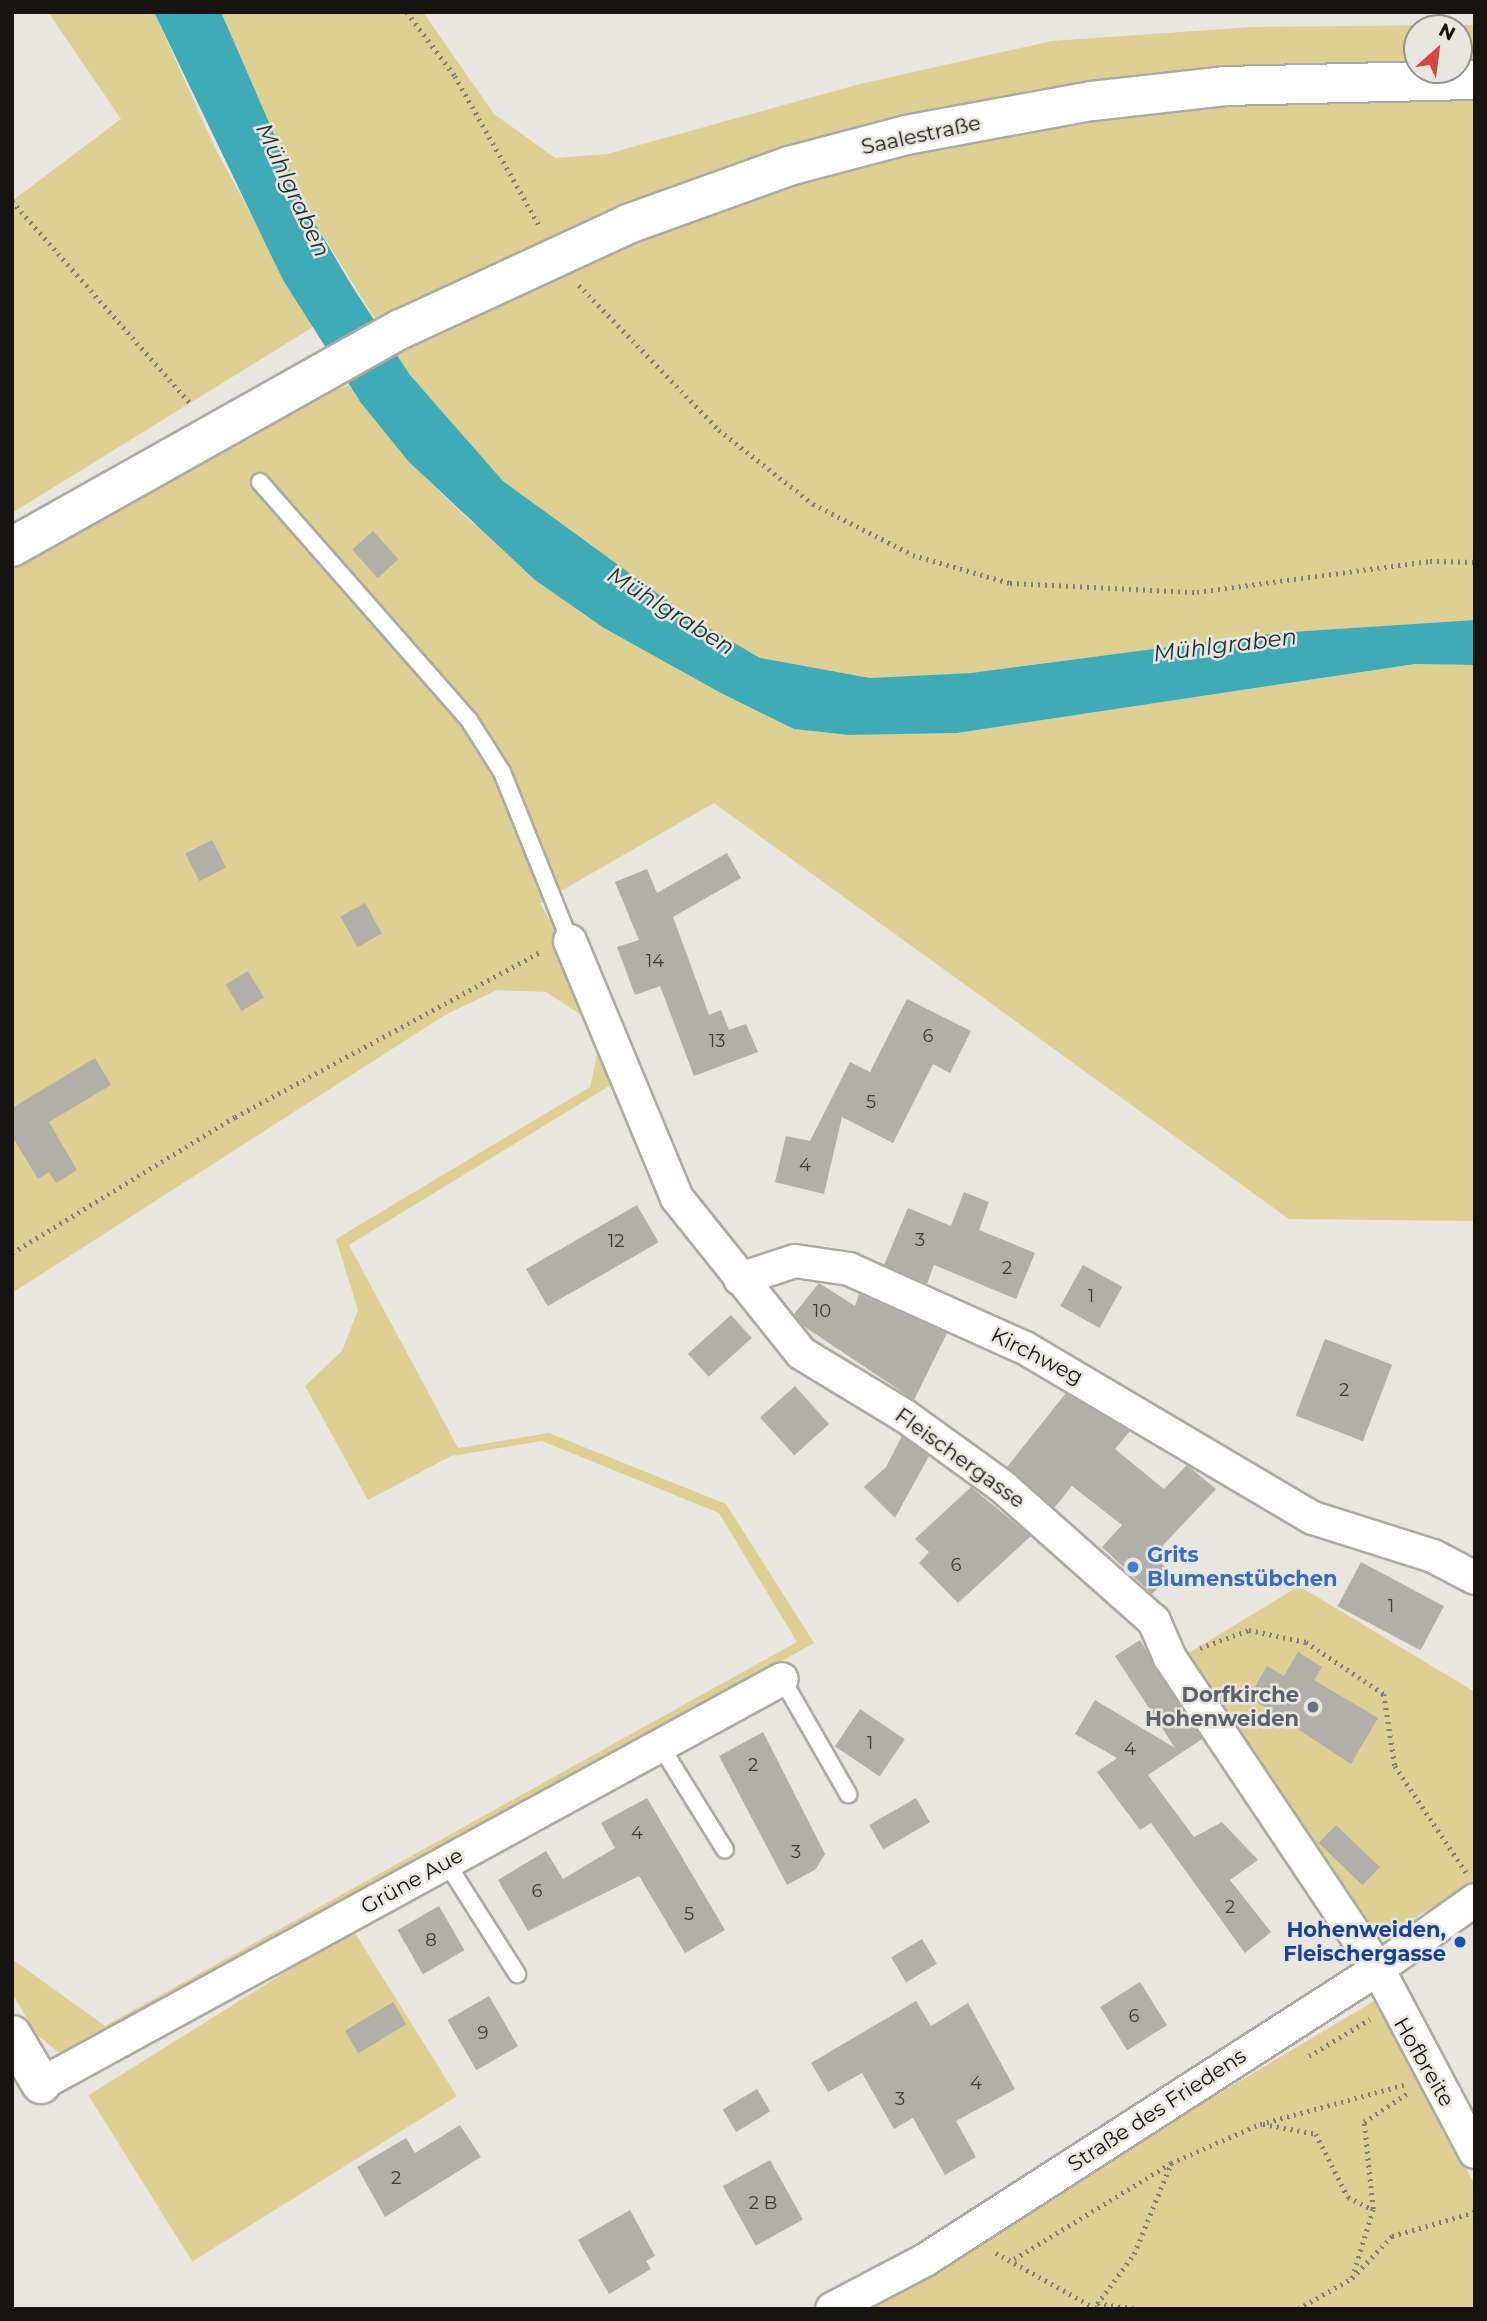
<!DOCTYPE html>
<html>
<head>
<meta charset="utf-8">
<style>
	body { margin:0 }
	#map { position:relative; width:1487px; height:2321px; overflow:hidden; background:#e8e6de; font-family:Montserrat,sans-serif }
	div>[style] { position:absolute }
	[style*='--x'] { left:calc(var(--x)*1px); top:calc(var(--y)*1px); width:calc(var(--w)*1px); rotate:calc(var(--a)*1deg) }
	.green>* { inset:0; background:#decf93; transform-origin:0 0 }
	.water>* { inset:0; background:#3eabb6 }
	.building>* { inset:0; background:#b1afa7; transform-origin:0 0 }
	.path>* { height:4.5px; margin-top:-2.25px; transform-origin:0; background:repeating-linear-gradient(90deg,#7f7e78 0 2px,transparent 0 7px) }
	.roads { filter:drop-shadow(2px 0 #acaaa2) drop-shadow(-2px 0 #acaaa2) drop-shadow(0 2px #acaaa2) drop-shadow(0 -2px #acaaa2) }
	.service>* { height:16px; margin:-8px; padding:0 8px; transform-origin:8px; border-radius:8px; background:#fff }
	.minor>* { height:32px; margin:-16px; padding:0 16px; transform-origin:16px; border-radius:16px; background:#fff }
	.tertiary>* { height:38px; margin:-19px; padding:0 19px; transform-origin:19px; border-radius:19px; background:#fff }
	.secondary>* { height:38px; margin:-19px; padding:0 19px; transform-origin:19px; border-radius:19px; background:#fff }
	.dots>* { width:19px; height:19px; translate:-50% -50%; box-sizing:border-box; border:4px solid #e8e6de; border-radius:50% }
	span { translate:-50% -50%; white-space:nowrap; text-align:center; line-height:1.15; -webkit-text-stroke:5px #e8e6de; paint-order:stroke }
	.number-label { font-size:18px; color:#3c3b36 }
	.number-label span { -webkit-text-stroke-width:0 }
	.street-label { font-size:21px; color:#151411 }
	.shop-label { font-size:21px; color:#366cbe; font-weight:700 }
	.left { translate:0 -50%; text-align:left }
	.worship-label { font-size:21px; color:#5b616d; font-weight:700 }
	.right { translate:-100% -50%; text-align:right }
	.transit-label { font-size:21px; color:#164399; font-weight:700 }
	.water-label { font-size:23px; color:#193134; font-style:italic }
	.frame { position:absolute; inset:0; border:14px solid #151411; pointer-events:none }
	.north { position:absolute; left:1403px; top:14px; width:70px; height:70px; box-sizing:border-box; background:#e8e6de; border:2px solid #94928c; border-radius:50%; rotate:28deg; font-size:19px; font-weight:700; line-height:28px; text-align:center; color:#151411 }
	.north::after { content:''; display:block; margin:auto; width:24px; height:32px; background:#d4463f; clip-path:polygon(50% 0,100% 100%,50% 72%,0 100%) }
</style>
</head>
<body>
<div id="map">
	<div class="green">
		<i style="clip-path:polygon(48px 12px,154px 12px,216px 150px,313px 327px,12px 513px,12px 201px,121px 119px)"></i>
		<i style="clip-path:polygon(evenodd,221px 12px,423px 12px,494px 114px,555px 158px,607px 154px,860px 84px,1052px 41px,1252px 27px,1475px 25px,1475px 620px,1275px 633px,971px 673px,870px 678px,760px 658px,687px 615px,503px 481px,410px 375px,307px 210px,221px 12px,1417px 28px,1459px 28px,1459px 70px,1417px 70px,1417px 28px)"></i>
		<i style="clip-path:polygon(349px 385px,409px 462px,471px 522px,794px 729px,849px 735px,957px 733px,1415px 664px,1475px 665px,1475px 1221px,1289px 1219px,714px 803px,540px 903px,603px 1010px,614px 1083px,349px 1245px,458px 1448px,549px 1433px,726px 1504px,814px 1643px,74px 2054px,58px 2052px,36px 2034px,12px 1993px,12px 1959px,105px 2026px,797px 1642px,719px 1513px,542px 1441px,451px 1456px,368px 1500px,305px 1386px,342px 1351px,358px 1310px,336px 1239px,590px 1087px,597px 1055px,583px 1016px,546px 992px,497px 990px,445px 1015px,12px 1293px,12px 567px,310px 398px)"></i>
		<i style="clip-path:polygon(1299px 1586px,1475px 1692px,1475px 1881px,1372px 1944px,1189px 1653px)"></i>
		<i style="left:353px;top:1930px;width:196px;height:312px;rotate:58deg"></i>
		<i style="clip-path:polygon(1374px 2001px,1475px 2185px,1475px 2309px,858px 2309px)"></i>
	</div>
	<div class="water">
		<i style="clip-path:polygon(154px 12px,221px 12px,307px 210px,352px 286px,410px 375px,503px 481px,687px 615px,760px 658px,870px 678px,971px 673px,1275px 633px,1475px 620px,1475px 665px,1415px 664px,957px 733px,849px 735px,794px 729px,721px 693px,604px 628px,535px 580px,409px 462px,361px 403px,283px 280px)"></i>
	</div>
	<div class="building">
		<i style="left:373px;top:531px;width:38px;height:28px;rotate:48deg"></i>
		<i style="left:212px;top:840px;width:31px;height:30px;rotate:63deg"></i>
		<i style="clip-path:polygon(727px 853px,741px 878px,673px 917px,709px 1015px,721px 1010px,729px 1030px,746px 1024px,758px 1052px,694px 1076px,660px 986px,635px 995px,617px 947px,639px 940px,615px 882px,647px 869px,657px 893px)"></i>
		<i style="left:365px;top:903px;width:35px;height:28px;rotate:61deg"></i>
		<i style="left:248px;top:971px;width:31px;height:26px;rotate:59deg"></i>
		<i style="clip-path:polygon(907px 999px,971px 1031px,950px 1073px,933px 1064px,893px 1143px,842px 1117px,824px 1194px,775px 1182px,786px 1136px,810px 1141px,850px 1062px,870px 1072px)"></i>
		<i style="clip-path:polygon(95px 1058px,111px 1085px,49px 1122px,77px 1170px,56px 1183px,49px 1172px,38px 1179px,12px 1136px,12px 1108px)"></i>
		<i style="clip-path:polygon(964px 1192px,989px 1202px,979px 1230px,1035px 1253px,1016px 1299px,934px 1265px,927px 1284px,884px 1265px,908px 1208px,951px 1226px)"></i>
		<i style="left:637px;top:1205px;width:43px;height:128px;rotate:60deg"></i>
		<i style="left:1083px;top:1265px;width:45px;height:47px;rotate:29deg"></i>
		<i style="clip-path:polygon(819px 1283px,855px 1306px,859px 1294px,947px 1333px,914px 1400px,802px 1325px,794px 1314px)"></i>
		<i style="left:731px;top:1315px;width:31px;height:58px;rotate:48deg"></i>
		<i style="left:1325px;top:1339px;width:72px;height:82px;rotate:21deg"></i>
		<i style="left:795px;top:1386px;width:51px;height:47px;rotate:48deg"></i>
		<i style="clip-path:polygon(1066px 1393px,1130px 1431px,1115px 1449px,1164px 1489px,1187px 1465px,1216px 1489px,1153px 1556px,1172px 1573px,1152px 1594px,1102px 1547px,1122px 1525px,1072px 1486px,1054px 1508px,1007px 1467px)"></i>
		<i style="clip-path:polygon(902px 1436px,929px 1456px,895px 1518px,864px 1487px,886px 1467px)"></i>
		<i style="clip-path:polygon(971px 1487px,1031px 1536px,958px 1603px,919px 1563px,929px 1552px,915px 1539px)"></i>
		<i style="left:1361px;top:1562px;width:94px;height:50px;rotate:28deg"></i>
		<i style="clip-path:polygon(1140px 1640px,1202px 1739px,1148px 1775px,1194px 1837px,1222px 1822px,1258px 1860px,1230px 1880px,1271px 1932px,1245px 1953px,1151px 1823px,1140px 1830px,1097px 1772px,1117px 1758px,1075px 1734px,1095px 1700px,1175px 1748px,1115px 1656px)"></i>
		<i style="clip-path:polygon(1298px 1652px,1322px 1667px,1314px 1680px,1378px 1718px,1351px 1764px,1249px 1697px,1267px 1666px,1284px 1676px)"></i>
		<i style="left:860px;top:1709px;width:54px;height:45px;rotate:34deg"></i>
		<i style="clip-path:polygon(763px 1732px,825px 1854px,816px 1869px,787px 1885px,719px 1756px)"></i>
		<i style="clip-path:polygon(647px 1798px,725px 1930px,685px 1953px,639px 1876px,528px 1931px,498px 1880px,546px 1851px,563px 1879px,615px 1848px,601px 1823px)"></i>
		<i style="left:916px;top:1798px;width:28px;height:54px;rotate:60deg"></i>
		<i style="left:1336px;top:1825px;width:61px;height:25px;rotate:44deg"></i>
		<i style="left:439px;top:1906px;width:51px;height:48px;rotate:60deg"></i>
		<i style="left:922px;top:1939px;width:29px;height:36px;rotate:59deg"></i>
		<i style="left:1140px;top:1982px;width:51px;height:47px;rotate:58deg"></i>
		<i style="left:489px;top:1996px;width:58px;height:48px;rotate:60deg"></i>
		<i style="clip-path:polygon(916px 2001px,931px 2026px,968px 2003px,1015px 2089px,956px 2121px,976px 2157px,945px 2175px,913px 2118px,894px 2129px,862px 2073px,828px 2092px,811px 2063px)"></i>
		<i style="left:393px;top:2002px;width:26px;height:56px;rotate:59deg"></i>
		<i style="left:757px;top:2089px;width:26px;height:40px;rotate:59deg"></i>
		<i style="clip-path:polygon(460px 2125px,481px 2157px,385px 2217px,357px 2167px,406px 2138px,415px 2153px)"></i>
		<i style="left:770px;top:2160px;width:68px;height:54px;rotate:61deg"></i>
		<i style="clip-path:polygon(630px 2210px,655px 2256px,646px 2261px,651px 2269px,609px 2294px,578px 2240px)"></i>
	</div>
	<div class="path">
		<i style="--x:407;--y:12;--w:80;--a:53.1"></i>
		<i style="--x:455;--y:76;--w:171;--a:60.6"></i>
		<i style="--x:12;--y:201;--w:272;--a:48.6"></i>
		<i style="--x:579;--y:285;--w:202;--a:46"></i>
		<i style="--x:719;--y:430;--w:120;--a:38.2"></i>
		<i style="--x:813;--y:504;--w:112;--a:27"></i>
		<i style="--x:913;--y:555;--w:101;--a:16.1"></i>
		<i style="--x:1010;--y:583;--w:187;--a:2.8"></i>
		<i style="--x:1197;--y:592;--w:235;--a:-7.6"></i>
		<i style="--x:1430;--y:561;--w:45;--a:1.3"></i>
		<i style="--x:12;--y:1253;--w:261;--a:-31.4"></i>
		<i style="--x:235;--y:1117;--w:347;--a:-28.4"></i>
		<i style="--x:1200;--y:1648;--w:52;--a:-20.2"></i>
		<i style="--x:1249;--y:1630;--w:58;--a:11.9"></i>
		<i style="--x:1306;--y:1642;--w:94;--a:33.7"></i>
		<i style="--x:1384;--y:1694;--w:73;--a:81.3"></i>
		<i style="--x:1395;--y:1766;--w:128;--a:56.2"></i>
		<i style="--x:1309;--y:2056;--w:71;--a:-31.2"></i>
		<i style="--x:1263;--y:2124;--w:54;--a:10.7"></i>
		<i style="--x:1316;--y:2134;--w:71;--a:63.1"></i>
		<i style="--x:1348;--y:2197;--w:27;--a:27"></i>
		<i style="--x:996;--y:2253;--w:115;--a:29"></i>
		<i style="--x:1014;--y:2259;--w:184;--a:-31.4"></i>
		<i style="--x:1171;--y:2163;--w:97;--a:-23.7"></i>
		<i style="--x:1260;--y:2124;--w:149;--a:-15.2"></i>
		<i style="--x:1352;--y:2278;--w:72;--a:-73.1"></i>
		<i style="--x:1373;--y:2209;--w:87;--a:-95.9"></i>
		<i style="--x:1364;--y:2122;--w:53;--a:-33.4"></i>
		<i style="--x:1134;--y:2309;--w:37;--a:-172"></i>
		<i style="--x:1097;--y:2304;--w:62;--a:-53.5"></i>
		<i style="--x:1134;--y:2254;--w:95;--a:-67.8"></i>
		<i style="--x:1298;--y:2309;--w:62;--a:-29.9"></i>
		<i style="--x:1352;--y:2278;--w:58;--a:-46.4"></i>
		<i style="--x:1392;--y:2236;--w:86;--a:-16.1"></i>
	</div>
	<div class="roads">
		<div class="service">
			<i style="--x:260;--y:482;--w:317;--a:48.7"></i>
			<i style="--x:469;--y:720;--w:62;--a:57.6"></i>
			<i style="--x:502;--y:772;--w:182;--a:68.1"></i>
			<i style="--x:782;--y:1679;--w:133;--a:60.1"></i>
			<i style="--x:660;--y:1745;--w:123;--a:58.2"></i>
			<i style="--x:446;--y:1862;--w:133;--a:57.6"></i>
		</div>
		<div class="minor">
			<i style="--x:570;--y:941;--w:278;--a:67.4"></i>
			<i style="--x:677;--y:1198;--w:198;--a:51.3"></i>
			<i style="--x:801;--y:1353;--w:122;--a:31.2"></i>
			<i style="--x:905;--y:1416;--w:121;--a:35.9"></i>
			<i style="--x:1003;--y:1487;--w:202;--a:41.6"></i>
			<i style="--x:1154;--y:1621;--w:40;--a:66.6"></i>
			<i style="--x:1170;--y:1658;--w:374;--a:56.2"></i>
			<i style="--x:1378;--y:1969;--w:207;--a:62.1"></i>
			<i style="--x:740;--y:1279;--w:58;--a:-18.1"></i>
			<i style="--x:795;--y:1261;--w:55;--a:8.4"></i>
			<i style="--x:849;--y:1269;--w:193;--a:24.2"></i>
			<i style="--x:1025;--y:1348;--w:334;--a:30.6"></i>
			<i style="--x:1313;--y:1518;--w:126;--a:17.6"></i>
			<i style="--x:1433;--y:1556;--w:47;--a:27.6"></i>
			<i style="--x:41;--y:2084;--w:844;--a:-28.66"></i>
			<i style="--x:832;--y:2309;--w:105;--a:-27.8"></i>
			<i style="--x:925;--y:2260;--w:538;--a:-32.72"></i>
			<i style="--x:1378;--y:1969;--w:119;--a:-35.4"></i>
		</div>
		<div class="tertiary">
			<i style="--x:12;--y:547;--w:446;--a:-29.3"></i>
			<i style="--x:401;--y:329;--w:250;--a:-24.8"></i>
			<i style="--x:628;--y:224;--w:171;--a:-19.8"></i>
			<i style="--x:789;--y:166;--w:121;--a:-14.8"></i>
			<i style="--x:906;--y:135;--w:189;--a:-10.4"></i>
			<i style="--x:1092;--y:101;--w:134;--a:-6.4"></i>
			<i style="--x:1225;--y:86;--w:250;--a:-1.4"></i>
		</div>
		<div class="secondary">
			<i style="--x:12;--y:2035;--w:57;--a:59.4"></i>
		</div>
	</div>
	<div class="dots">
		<i style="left:1133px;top:1567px;background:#3f7fe0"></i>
		<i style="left:1313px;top:1707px;background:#6b7280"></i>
		<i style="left:1460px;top:1942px;background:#1a4fb4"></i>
	</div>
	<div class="number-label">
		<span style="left:655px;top:961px">14</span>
		<span style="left:928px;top:1036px">6</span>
		<span style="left:717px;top:1041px">13</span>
		<span style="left:871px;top:1102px">5</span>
		<span style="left:805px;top:1165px">4</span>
		<span style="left:920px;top:1240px">3</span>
		<span style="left:616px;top:1241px">12</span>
		<span style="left:1007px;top:1268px">2</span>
		<span style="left:1091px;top:1296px">1</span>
		<span style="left:822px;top:1311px">10</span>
		<span style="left:1344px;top:1390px">2</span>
		<span style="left:956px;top:1565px">6</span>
		<span style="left:1391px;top:1606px">1</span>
		<span style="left:870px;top:1743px">1</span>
		<span style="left:1130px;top:1749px">4</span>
		<span style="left:753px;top:1765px">2</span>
		<span style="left:637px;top:1833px">4</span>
		<span style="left:796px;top:1852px">3</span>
		<span style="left:537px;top:1891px">6</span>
		<span style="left:1230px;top:1907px">2</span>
		<span style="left:689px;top:1914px">5</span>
		<span style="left:431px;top:1940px">8</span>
		<span style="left:1134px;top:2016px">6</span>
		<span style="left:483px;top:2033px">9</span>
		<span style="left:976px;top:2083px">4</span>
		<span style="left:900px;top:2099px">3</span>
		<span style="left:396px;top:2178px">2</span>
		<span style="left:763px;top:2203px">2 B</span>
	</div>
	<div class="street-label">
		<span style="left:921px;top:135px;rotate:-12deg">Saalestraße</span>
		<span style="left:1037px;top:1356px;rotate:27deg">Kirchweg</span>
		<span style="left:960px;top:1458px;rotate:36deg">Fleischergasse</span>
		<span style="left:412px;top:1881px;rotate:-29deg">Grüne Aue</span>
		<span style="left:1424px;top:2062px;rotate:60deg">Hofbreite</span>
		<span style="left:1157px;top:2110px;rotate:-33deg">Straße des Friedens</span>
	</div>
	<div class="shop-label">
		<span class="left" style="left:1147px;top:1567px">Grits<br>Blumenstübchen</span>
	</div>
	<div class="worship-label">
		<span class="right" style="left:1299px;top:1707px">Dorfkirche<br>Hohenweiden</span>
	</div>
	<div class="transit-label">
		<span class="right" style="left:1446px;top:1942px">Hohenweiden,<br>Fleischergasse</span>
	</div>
	<div class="water-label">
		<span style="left:293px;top:190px;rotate:65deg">Mühlgraben</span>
		<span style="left:671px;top:611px;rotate:32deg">Mühlgraben</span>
		<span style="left:1225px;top:645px;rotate:-7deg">Mühlgraben</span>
	</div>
	<div class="frame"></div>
	<div class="north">N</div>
</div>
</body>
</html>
